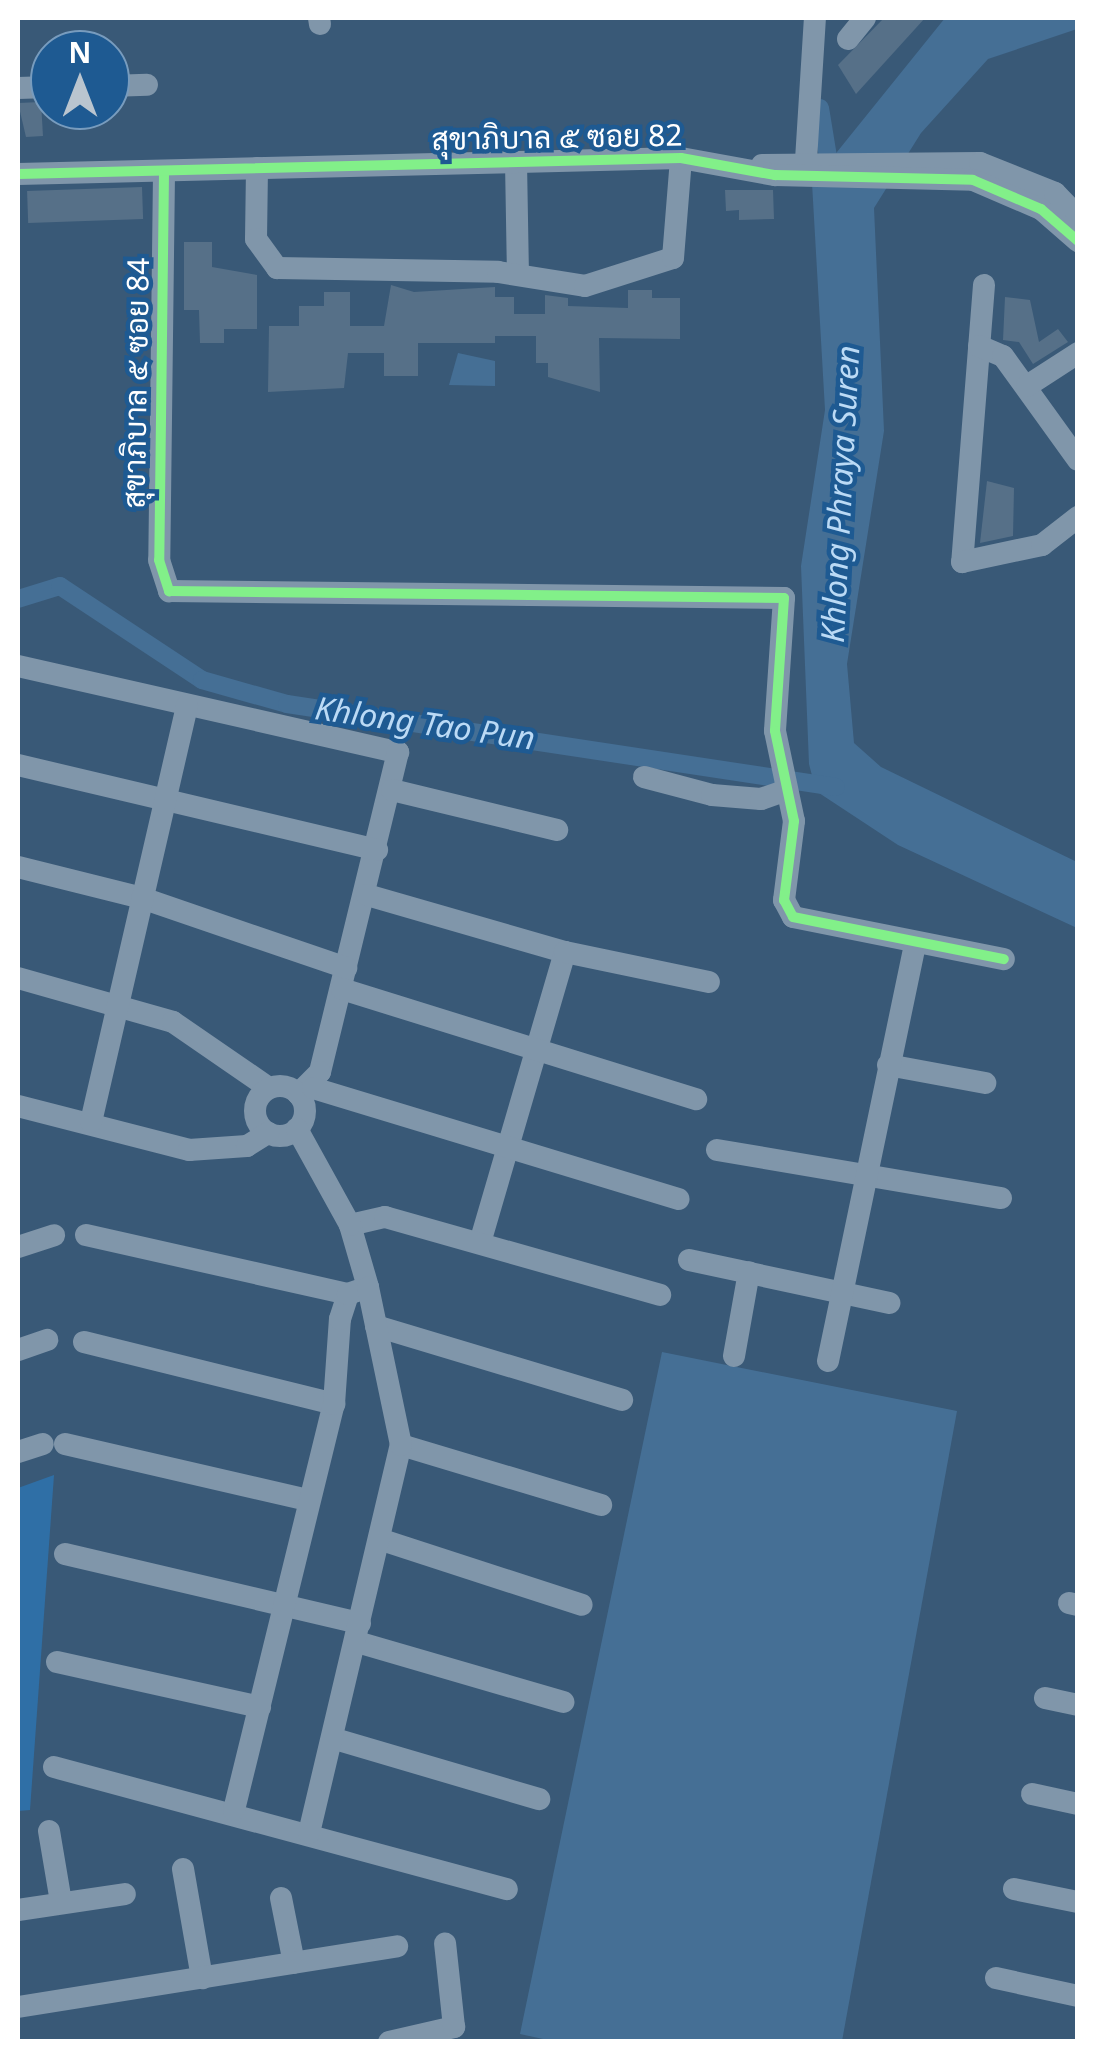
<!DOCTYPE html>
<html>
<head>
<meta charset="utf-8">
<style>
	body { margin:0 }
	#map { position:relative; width:1095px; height:2059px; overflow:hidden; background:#395977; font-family:"Noto Sans",Sarabun,sans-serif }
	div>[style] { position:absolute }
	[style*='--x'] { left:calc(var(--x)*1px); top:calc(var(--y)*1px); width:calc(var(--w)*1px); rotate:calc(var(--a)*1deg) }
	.green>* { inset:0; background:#2f6fa6 }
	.water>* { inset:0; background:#456f95 }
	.canal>* { height:18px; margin:-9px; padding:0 9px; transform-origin:9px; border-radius:9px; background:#456f95 }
	.building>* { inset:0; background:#567088; transform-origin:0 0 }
	.minor>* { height:22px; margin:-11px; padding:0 11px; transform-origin:11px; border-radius:11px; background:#8096aa }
	.minor>.ring { margin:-11px; padding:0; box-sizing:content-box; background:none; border:22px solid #8096aa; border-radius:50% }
	.cycleway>* { height:10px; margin:-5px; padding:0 5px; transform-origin:5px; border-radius:5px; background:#82f089 }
	span { translate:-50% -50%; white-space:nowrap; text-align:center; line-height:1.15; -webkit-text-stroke:9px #1e5a92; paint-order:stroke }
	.street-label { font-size:30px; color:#fff }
	.water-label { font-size:32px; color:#bbdaf5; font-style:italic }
	.frame { position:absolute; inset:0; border:20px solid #fff; pointer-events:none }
	.north { position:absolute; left:30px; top:30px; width:100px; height:100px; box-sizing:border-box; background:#1e5a92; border:2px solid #789cbe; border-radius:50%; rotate:0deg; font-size:28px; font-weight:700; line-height:40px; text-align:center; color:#fff }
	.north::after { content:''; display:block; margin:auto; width:35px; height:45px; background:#bac5cf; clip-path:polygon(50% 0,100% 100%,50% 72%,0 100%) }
</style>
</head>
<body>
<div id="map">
	<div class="green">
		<i style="clip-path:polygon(54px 1475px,30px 1810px,18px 1811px,18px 1488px)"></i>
	</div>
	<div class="water">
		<i style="clip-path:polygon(945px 18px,1077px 18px,1077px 29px,988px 59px,921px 133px,874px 208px,884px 431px,847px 664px,854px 743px,881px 767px,1077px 862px,1077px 928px,898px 845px,816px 791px,809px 764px,801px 566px,825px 410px,812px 183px)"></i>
		<i style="clip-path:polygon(458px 353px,495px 361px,495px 386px,449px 385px)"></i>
		<i style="clip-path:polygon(662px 1352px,957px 1411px,842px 2041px,557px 2042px,520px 2034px)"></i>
	</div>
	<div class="canal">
		<i style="--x:820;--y:108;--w:68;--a:80.7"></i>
		<i style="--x:18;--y:599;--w:44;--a:-17.2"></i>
		<i style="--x:60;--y:586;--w:170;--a:33.5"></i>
		<i style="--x:202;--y:680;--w:88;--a:15.8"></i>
		<i style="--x:287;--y:704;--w:555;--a:8.6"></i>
	</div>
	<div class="building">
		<i style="clip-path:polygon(884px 18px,925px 18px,856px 94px,838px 65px)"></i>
		<i style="clip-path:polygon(41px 102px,43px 136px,26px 137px,18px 103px)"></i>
		<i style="left:142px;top:187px;width:32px;height:115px;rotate:88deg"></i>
		<i style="clip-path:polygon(725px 190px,773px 190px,774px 219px,739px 220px,739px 210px,726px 211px)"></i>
		<i style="clip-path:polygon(184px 242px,212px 242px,212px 267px,257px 275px,257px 329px,224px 329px,224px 343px,200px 343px,199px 310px,184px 310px)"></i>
		<i style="clip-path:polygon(391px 285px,414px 292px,495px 287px,495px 297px,514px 297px,514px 314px,545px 314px,545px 295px,568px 298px,568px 306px,628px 308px,628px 290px,652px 290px,652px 298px,680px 298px,680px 339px,599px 338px,600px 392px,548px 377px,548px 363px,536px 363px,536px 336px,495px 336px,495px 343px,418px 343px,418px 376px,384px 376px,384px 353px,348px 353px,344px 388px,268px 392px,269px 326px,299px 326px,299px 306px,324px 306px,324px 292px,350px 292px,350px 326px,384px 326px)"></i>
		<i style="clip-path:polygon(1005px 297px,1030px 300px,1039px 342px,1058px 329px,1068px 342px,1033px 364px,1019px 342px,1003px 340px)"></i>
		<i style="clip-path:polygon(987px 481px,1014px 488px,1013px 536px,980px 543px)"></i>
	</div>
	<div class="minor">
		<i style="--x:319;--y:18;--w:6;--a:81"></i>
		<i style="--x:848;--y:39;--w:27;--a:-51"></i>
		<i style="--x:110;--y:86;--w:37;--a:-2"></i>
		<i style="--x:18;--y:88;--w:32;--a:-2"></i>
		<i style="--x:806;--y:160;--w:142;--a:-86.4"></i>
		<i style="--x:516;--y:162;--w:112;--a:89"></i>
		<i style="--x:762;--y:165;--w:218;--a:-0.5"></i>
		<i style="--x:980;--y:163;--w:81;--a:21.8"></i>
		<i style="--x:1055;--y:193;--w:33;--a:46"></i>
		<i style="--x:257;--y:168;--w:71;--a:90.8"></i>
		<i style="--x:256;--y:239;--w:36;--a:54"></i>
		<i style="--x:277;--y:268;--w:221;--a:1"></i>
		<i style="--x:498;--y:272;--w:88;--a:9.1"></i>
		<i style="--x:585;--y:286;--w:92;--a:-17.7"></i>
		<i style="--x:673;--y:258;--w:100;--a:-85.4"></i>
		<i style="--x:164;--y:173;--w:387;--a:90.7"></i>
		<i style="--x:159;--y:560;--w:33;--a:72"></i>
		<i style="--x:169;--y:591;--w:615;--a:0.65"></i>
		<i style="--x:784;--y:598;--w:133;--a:93.9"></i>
		<i style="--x:775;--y:731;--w:92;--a:78.1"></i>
		<i style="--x:794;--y:821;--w:80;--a:97.2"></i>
		<i style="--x:784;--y:900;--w:19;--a:62"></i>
		<i style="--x:793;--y:917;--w:215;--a:11.3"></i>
		<i style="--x:18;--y:174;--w:663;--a:-1.38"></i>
		<i style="--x:681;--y:158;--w:96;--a:10.3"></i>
		<i style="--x:775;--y:175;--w:198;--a:1.4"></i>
		<i style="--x:973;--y:180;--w:74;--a:23.1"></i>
		<i style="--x:1041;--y:209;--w:49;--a:40.9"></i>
		<i style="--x:984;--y:285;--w:278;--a:94.5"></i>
		<i style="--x:962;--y:562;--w:82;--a:-12"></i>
		<i style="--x:1042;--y:545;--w:46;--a:-37.9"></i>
		<i style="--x:979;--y:346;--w:26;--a:23"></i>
		<i style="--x:1003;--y:356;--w:128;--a:54.2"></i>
		<i style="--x:1027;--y:386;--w:61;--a:-32.9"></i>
		<i style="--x:18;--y:666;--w:390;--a:12.8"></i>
		<i style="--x:398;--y:752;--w:329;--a:103.7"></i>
		<i style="--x:320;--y:1072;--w:31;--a:135"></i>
		<i style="--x:18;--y:765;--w:369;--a:13.3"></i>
		<i style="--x:644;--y:777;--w:70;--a:14.8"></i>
		<i style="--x:712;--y:795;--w:49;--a:4.7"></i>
		<i style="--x:761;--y:799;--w:24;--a:-19"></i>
		<i style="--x:392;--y:790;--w:170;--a:13.6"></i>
		<i style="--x:18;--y:867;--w:128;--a:14"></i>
		<i style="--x:142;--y:898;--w:216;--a:18.9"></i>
		<i style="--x:367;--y:895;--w:206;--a:16.1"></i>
		<i style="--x:565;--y:952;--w:302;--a:106.3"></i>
		<i style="--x:565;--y:952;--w:147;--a:11.8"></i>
		<i style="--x:18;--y:978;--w:161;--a:15.8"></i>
		<i style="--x:173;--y:1022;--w:116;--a:34.5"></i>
		<i style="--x:342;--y:989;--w:371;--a:17.3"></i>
		<i style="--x:888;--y:1065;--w:99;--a:10.5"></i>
		<i class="ring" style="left:255px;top:1086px;width:28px;height:28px"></i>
		<i style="--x:313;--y:1088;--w:382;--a:16.9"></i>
		<i style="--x:18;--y:1106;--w:177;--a:14.4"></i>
		<i style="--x:189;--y:1150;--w:58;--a:-3.9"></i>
		<i style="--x:247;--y:1146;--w:25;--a:-32"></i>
		<i style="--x:91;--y:1122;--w:427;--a:-77"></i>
		<i style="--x:717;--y:1150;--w:288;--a:9.6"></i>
		<i style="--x:350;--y:1225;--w:36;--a:-13"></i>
		<i style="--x:385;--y:1217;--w:286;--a:15.8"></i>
		<i style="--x:86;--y:1235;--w:269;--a:12.7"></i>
		<i style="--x:18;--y:1247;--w:38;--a:-18"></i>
		<i style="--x:689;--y:1260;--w:205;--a:12.1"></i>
		<i style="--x:376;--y:1326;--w:257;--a:16.7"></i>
		<i style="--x:84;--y:1342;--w:258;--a:13.9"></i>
		<i style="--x:18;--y:1350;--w:31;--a:-19"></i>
		<i style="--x:734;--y:1356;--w:85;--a:-79.9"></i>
		<i style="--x:828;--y:1361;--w:427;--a:-78.2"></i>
		<i style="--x:65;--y:1444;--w:248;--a:13"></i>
		<i style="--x:401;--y:1445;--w:209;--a:16.7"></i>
		<i style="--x:18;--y:1452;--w:26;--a:-18"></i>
		<i style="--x:379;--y:1539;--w:213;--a:18"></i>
		<i style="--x:65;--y:1554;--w:303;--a:13.2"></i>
		<i style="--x:1069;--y:1603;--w:9;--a:13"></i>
		<i style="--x:357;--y:1642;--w:215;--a:16.2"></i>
		<i style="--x:57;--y:1662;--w:208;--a:12.5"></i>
		<i style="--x:1045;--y:1698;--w:34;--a:12"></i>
		<i style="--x:335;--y:1739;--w:213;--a:16.4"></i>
		<i style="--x:54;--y:1767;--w:469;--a:15.1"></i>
		<i style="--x:1032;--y:1794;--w:47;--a:12.3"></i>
		<i style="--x:234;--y:1810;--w:418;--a:-76.2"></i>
		<i style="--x:334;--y:1404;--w:85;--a:-86"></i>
		<i style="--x:340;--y:1319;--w:26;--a:-72"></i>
		<i style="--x:348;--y:1294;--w:21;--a:-19"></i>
		<i style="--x:368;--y:1287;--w:65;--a:-106.2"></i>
		<i style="--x:350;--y:1225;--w:110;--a:-118.9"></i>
		<i style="--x:49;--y:1831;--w:72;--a:80.4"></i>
		<i style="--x:309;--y:1833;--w:399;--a:-76.7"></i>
		<i style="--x:401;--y:1445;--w:161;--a:-101.8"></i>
		<i style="--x:183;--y:1869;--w:111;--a:80.1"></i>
		<i style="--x:1014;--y:1889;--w:65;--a:11.5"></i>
		<i style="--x:281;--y:1898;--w:66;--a:78.7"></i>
		<i style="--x:18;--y:1910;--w:108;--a:-8.5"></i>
		<i style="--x:996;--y:1978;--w:84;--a:12.4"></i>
		<i style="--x:18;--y:2007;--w:384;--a:-9.1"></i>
		<i style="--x:389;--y:2042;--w:67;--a:-13"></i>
		<i style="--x:454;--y:2027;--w:84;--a:-96.1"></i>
	</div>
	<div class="cycleway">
		<i style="--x:164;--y:173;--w:387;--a:90.7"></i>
		<i style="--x:159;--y:560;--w:33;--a:72"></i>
		<i style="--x:169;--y:591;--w:615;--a:0.65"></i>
		<i style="--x:784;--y:598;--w:133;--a:93.9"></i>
		<i style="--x:775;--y:731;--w:92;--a:78.1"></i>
		<i style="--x:794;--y:821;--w:80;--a:97.2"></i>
		<i style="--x:784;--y:900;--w:19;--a:62"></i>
		<i style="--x:793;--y:917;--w:215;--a:11.3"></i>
		<i style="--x:18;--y:174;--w:663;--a:-1.38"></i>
		<i style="--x:681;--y:158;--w:96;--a:10.3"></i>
		<i style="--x:775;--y:175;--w:198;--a:1.4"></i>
		<i style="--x:973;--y:180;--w:74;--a:23.1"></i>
		<i style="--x:1041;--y:209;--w:49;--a:40.9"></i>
	</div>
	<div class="street-label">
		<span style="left:557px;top:137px;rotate:-1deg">สุขาภิบาล ๕ ซอย 82</span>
		<span style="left:136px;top:383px;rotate:-89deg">สุขาภิบาล ๕ ซอย 84</span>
	</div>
	<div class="water-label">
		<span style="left:840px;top:494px;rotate:-87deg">Khlong Phraya Suren</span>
		<span style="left:425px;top:723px;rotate:8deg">Khlong Tao Pun</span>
	</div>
	<div class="frame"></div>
	<div class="north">N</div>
</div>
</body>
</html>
